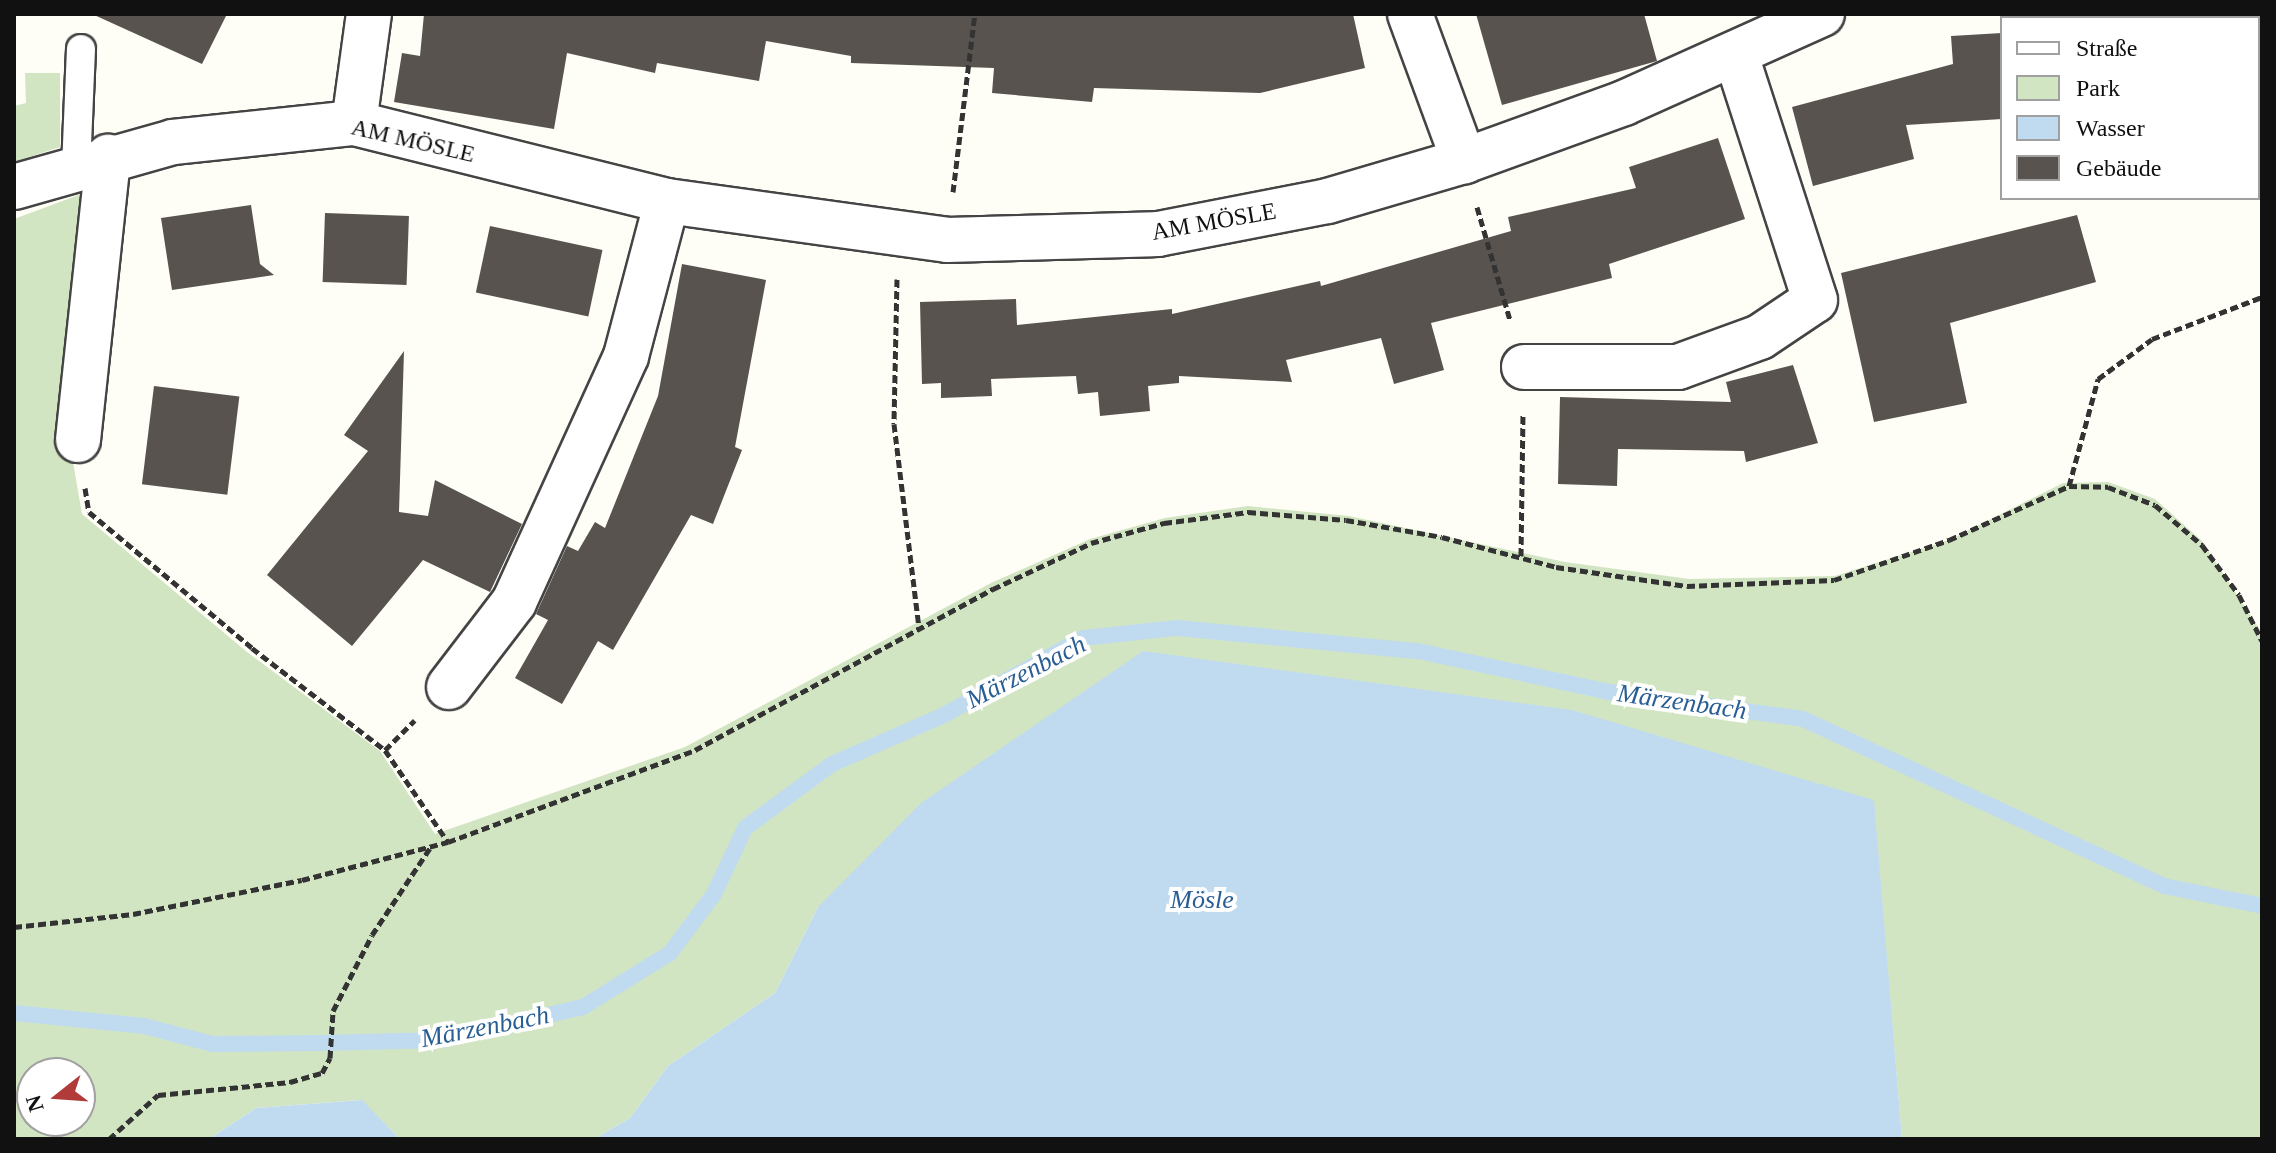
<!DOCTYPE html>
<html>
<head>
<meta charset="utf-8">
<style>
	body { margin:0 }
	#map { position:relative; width:2276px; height:1153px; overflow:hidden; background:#fefdf6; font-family:"Times New Roman",serif }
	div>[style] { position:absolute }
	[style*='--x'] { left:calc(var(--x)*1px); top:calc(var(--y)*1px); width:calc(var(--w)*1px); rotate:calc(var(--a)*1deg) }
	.green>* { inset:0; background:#d2e5c2 }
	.water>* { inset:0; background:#c0dbef }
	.stream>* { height:16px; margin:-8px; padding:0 8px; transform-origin:8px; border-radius:8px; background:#c0dbef }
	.building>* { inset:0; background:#58534e; transform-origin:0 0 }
	.path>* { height:5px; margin-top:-2.5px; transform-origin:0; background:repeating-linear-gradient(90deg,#333 0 8px,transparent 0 12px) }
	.roads { filter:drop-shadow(2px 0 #444) drop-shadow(-2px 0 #444) drop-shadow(0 2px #444) drop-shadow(0 -2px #444) }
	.service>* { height:28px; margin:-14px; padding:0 14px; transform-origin:14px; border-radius:14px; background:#fff }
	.minor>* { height:44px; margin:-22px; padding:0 22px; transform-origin:22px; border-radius:22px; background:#fff }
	span { translate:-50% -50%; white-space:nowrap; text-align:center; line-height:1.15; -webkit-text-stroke:8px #fff; paint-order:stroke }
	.street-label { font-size:24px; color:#111 }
	.water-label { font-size:26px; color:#285e94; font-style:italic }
	.frame { position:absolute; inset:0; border:16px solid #111; pointer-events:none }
	.legend { position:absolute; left:2000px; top:16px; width:260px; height:184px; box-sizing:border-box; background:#fff; border:2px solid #a0a0a0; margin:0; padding:10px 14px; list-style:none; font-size:24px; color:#111 }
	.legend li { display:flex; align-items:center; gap:16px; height:40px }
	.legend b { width:40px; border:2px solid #a0a0a0 }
	.north { position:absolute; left:16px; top:1057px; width:80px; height:80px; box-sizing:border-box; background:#fff; border:2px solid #a0a0a0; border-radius:50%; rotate:253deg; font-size:22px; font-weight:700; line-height:32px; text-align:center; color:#111 }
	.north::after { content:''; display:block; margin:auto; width:28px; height:36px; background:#b03b39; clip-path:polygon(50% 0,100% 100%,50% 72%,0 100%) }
</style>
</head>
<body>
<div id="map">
	<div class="green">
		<i style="clip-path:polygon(25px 73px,60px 73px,60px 147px,14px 162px,14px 106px,26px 103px)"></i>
		<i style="clip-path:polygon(evenodd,95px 189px,69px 439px,82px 514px,247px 652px,380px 751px,435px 834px,685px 747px,991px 583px,1090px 539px,1165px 518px,1248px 506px,1349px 516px,1565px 562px,1689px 579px,1835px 576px,1949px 540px,2063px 483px,2108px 482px,2155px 499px,2202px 541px,2262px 633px,2262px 1139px,1902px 1139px,1873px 800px,818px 907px,775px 993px,668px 1066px,630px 1118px,594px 1139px,400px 1139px,361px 1100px,256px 1108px,209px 1139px,14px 1139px,14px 219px,95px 189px,32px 1073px,80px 1073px,80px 1121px,32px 1121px,32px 1073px)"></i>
	</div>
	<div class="water">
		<i style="clip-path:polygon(1143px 651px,1572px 710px,1874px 800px,1902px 1139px,594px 1139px,630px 1118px,668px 1066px,775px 993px,818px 907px,921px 803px)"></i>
		<i style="clip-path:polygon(362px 1100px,400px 1139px,209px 1139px,256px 1108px)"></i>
	</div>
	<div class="stream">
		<i style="--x:14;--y:1013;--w:131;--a:5.7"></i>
		<i style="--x:144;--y:1026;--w:71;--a:14.6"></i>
		<i style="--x:213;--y:1044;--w:106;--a:-0.5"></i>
		<i style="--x:319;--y:1043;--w:123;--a:-1.4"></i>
		<i style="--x:442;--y:1040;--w:145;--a:-13.2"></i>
		<i style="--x:583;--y:1007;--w:102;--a:-31.8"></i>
		<i style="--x:670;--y:953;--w:74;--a:-53.3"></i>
		<i style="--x:714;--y:894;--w:73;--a:-64.8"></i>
		<i style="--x:745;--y:828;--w:108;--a:-36.3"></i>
		<i style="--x:832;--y:764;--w:122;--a:-23.6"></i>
		<i style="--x:944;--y:715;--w:159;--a:-29"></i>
		<i style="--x:1083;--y:638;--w:95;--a:-6.1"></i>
		<i style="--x:1177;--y:628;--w:242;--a:5.5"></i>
		<i style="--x:1418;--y:651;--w:195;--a:12.1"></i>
		<i style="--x:1609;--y:692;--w:196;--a:7.9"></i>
		<i style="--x:1803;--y:719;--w:398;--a:24.8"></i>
		<i style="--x:2164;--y:886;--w:100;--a:11.5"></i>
	</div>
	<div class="building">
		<i style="clip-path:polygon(92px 14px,227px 14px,202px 64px)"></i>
		<i style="clip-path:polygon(424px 14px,1353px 14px,1365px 68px,1260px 93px,1094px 88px,1092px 102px,992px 93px,994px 68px,851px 63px,851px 56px,766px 41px,759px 81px,657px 63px,655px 73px,567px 53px,554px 129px,394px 102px,402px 53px,420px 56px)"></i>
		<i style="clip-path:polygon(1476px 14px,1644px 14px,1657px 61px,1502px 105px)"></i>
		<i style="clip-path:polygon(2002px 33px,2002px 119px,1906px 125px,1914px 159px,1813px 186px,1792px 107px,1953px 64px,1951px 36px)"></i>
		<i style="clip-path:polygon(1718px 138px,1745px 219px,1609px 264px,1612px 278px,1431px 323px,1444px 370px,1394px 384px,1381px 338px,1286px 360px,1292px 382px,1179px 376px,1179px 383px,1148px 386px,1150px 411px,1100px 416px,1098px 392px,1078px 394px,1076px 376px,991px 379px,992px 396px,941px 398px,941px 383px,922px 384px,920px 302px,1016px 299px,1017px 325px,1172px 309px,1172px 314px,1320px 281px,1321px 286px,1511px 231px,1508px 217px,1636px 188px,1629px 167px)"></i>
		<i style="clip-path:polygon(251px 205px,260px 264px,274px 275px,172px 290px,161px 218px)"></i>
		<i style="left:325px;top:213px;width:84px;height:69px;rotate:2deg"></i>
		<i style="clip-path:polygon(2077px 215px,2096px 282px,1950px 323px,1967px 403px,1874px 422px,1841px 273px)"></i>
		<i style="left:490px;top:226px;width:115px;height:68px;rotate:12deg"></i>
		<i style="clip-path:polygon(682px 264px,766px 280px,735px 447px,742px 450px,713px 524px,691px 515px,613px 650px,598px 641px,562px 704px,515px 678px,548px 620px,536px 614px,567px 546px,578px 551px,595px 522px,605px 528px,658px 396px)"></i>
		<i style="clip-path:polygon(404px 351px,399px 512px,428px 516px,435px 480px,522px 524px,490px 592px,423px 560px,352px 646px,267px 575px,368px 451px,344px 435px)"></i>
		<i style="clip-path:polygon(1793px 365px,1818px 443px,1746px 462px,1744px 451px,1618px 449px,1617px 486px,1558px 484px,1560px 397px,1731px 402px,1726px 382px)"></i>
		<i style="left:154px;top:386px;width:86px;height:99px;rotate:7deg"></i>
	</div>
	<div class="path">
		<i style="--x:953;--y:192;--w:179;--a:-83"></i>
		<i style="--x:1477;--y:207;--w:118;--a:73.7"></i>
		<i style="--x:897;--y:279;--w:145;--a:91.2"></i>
		<i style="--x:894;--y:424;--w:207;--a:83"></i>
		<i style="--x:2069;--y:486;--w:39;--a:1"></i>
		<i style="--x:2108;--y:487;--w:50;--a:21"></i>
		<i style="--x:2155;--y:505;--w:62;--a:40.4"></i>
		<i style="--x:2202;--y:545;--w:62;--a:53.5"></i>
		<i style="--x:2239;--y:595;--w:51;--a:63.4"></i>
		<i style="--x:85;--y:488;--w:24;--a:81"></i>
		<i style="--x:89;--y:512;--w:212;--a:39.8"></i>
		<i style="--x:252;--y:648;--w:168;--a:37.5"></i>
		<i style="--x:385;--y:750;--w:42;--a:-45"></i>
		<i style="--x:1521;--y:556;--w:143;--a:-89.2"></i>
		<i style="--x:385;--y:750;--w:112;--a:55.6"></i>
		<i style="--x:14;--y:927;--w:120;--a:-6.2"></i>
		<i style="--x:133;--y:914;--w:172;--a:-11.4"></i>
		<i style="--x:302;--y:880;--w:151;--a:-14.6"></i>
		<i style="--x:448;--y:842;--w:264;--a:-20.4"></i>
		<i style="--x:695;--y:750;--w:339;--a:-28.4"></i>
		<i style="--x:993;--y:589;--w:108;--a:-25.1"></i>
		<i style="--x:1091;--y:543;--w:76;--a:-15.3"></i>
		<i style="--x:1164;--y:523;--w:85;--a:-7.5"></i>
		<i style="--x:1248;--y:512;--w:98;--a:4.7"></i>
		<i style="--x:1346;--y:520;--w:97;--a:10"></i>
		<i style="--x:1442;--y:537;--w:118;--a:14.7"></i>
		<i style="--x:1556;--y:567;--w:132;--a:8.3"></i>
		<i style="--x:1687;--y:586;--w:147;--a:-2.3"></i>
		<i style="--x:1834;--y:580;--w:122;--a:-19.2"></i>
		<i style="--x:1949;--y:540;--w:132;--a:-24.2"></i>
		<i style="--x:2069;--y:486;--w:111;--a:-74.8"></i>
		<i style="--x:2098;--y:379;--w:67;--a:-36.5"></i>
		<i style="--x:2152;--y:339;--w:118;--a:-20.9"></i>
		<i style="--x:109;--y:1139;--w:66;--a:-41.9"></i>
		<i style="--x:158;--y:1095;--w:133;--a:-5.6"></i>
		<i style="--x:290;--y:1082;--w:33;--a:-16"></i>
		<i style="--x:322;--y:1073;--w:17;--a:-62"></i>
		<i style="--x:330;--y:1058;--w:47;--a:-86.3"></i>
		<i style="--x:333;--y:1011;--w:85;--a:-62.8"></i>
		<i style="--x:372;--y:935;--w:105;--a:-56.3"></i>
	</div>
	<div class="roads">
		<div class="service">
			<i style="--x:76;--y:168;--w:119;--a:-87.6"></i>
		</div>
		<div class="minor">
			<i style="--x:1410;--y:14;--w:157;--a:69.8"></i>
			<i style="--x:2235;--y:14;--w:10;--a:24"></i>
			<i style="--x:354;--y:123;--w:110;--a:-82.2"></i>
			<i style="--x:14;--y:187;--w:165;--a:-15.8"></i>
			<i style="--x:173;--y:142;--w:182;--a:-6"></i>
			<i style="--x:354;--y:123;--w:323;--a:14"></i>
			<i style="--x:667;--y:201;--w:283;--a:7.9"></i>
			<i style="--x:947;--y:240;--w:211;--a:-1.6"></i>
			<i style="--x:1158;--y:234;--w:173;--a:-11"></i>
			<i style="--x:1328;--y:201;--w:142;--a:-16.4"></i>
			<i style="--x:1464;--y:161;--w:170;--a:-19.9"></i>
			<i style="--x:1624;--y:103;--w:217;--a:-24.2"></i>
			<i style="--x:1524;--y:367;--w:154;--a:0"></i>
			<i style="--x:1678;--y:367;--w:87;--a:-20.1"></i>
			<i style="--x:1760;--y:337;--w:66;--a:-33.9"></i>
			<i style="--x:1815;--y:300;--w:257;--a:-107.9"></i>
			<i style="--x:78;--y:440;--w:285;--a:-83.9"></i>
			<i style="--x:449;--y:687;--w:107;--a:-52.6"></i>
			<i style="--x:514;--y:602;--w:270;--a:-65.5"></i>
			<i style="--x:626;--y:356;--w:160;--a:-75.2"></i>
		</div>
	</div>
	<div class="street-label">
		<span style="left:413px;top:141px;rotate:13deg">AM MÖSLE</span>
		<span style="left:1214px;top:222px;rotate:-10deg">AM MÖSLE</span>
	</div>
	<div class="water-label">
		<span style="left:1026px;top:672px;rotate:-27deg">Märzenbach</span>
		<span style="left:1682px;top:702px;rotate:8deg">Märzenbach</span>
		<span style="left:1202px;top:900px">Mösle</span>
		<span style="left:485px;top:1027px;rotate:-11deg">Märzenbach</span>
	</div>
	<div class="frame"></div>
	<ul class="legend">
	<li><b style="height:10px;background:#fff"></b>Straße</li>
	<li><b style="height:22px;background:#d2e5c2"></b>Park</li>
	<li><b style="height:22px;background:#c0dbef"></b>Wasser</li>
	<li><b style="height:22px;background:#58534e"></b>Gebäude</li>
	</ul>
	<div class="north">N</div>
</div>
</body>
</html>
